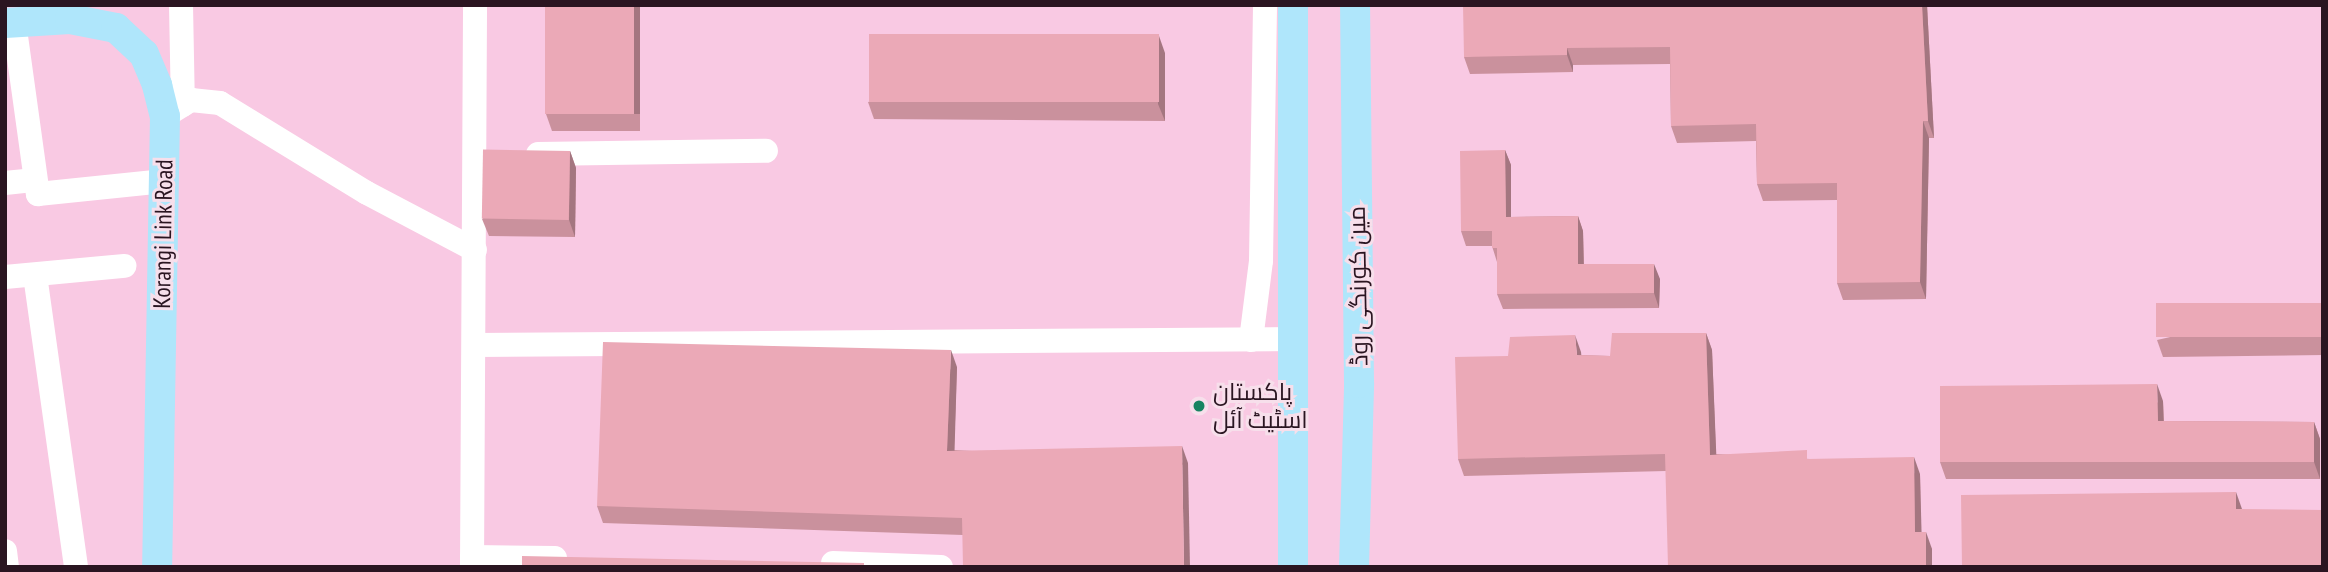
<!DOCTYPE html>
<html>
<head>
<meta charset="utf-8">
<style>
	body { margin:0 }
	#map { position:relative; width:2328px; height:572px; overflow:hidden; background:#f9c9e3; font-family:"PT Sans Narrow",Cairo,sans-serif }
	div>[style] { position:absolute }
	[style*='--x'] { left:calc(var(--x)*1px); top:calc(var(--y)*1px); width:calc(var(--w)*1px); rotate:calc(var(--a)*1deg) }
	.minor>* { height:24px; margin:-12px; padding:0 12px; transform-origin:12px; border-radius:12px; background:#fff }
	.major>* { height:30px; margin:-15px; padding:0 15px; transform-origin:15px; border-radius:15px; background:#afe6fb }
	.wall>* { inset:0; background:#ca919d }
	.shaded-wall>* { inset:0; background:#a47680; transform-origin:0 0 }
	.building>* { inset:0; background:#eba9b7; transform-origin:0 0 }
	.dots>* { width:19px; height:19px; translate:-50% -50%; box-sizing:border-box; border:4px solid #f7dfeb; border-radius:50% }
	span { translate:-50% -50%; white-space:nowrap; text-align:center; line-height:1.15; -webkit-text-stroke:6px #f7dfeb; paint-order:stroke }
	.street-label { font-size:24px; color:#2a1521 }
	.poi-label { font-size:24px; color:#2a1521 }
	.left { translate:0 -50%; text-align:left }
	.frame { position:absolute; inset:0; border:7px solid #2a1521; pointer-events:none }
</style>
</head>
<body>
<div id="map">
	<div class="minor">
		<i style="--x:181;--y:5;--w:100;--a:88.9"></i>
		<i style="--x:14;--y:22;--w:174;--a:82.1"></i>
		<i style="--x:38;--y:194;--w:127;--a:-5.9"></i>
		<i style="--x:165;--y:116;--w:31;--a:-32"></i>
		<i style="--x:191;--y:100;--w:29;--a:6"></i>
		<i style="--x:220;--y:103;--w:172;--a:31.5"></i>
		<i style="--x:367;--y:193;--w:122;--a:27.8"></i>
		<i style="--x:538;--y:154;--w:228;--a:-0.8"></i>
		<i style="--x:5;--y:183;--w:28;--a:-6"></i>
		<i style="--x:35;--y:275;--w:295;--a:82"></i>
		<i style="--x:5;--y:277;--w:120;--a:-5.3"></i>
		<i style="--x:1251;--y:340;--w:80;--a:-82.8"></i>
		<i style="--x:1261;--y:261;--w:256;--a:-89.1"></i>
		<i style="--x:475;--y:345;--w:818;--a:-0.42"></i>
		<i style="--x:5;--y:551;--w:16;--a:83"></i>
		<i style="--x:472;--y:557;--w:83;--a:0.7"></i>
		<i style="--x:833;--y:563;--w:108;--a:2.1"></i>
		<i style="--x:472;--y:567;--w:562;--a:-89.69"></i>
	</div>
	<div class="major">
		<i style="--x:5;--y:23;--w:65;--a:-3.5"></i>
		<i style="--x:70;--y:19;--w:47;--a:11.1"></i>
		<i style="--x:116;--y:28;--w:38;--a:43"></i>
		<i style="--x:144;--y:54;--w:34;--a:67"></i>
		<i style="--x:157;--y:85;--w:32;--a:76"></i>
		<i style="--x:165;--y:116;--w:451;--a:91"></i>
		<i style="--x:1293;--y:567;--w:562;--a:-90"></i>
		<i style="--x:1354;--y:567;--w:184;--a:-88.4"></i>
		<i style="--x:1359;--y:383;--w:378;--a:-90.6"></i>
	</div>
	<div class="wall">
		<i style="clip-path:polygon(545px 5px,640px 5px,640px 131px,552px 131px,546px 114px)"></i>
		<i style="clip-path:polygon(1927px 5px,1934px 138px,1929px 138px,1926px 299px,1843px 300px,1837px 283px,1837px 200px,1763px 201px,1757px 184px,1756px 141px,1677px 143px,1671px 126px,1670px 64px,1573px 65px,1573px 72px,1470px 74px,1464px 57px)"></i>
		<i style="clip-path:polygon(1165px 53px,1165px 121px,874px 119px,868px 102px)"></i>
		<i style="clip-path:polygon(1505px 150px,1511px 165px,1511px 217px,1578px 216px,1583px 231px,1584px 264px,1660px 279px,1659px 308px,1503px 309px,1497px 294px,1497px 262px,1492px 246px,1466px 246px,1461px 231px)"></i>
		<i style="clip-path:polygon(570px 151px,576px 168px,575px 237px,489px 236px,482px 219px)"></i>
		<i style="clip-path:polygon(2321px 303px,2323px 308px,2323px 355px,2163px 357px,2157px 340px)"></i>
		<i style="clip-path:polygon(1706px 333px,1712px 350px,1716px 454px,1810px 459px,1920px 474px,1921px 532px,1932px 549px,1666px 471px,1464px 476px,1458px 459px,1581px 352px,1581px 355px,1610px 356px)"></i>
		<i style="clip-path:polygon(957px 367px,954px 450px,1188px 463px,963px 535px,603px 523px,597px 506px)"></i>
		<i style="clip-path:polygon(2163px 401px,2164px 421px,2314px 422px,2320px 439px,2320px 479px,1946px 479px,1940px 462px)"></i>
	</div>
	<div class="shaded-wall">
		<i style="left:634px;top:5px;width:6px;height:109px"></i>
		<i style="clip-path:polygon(1922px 5px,1927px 5px,1934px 138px,1928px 121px)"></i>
		<i style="clip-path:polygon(1159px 36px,1165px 53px,1165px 121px,1158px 104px)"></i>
		<i style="clip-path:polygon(1567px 48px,1573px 65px,1573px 72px,1567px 55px)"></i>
		<i style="clip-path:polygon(1923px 121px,1929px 138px,1926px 299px,1920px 282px)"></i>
		<i style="clip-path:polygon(1505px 150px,1511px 165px,1511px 232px,1506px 217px)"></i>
		<i style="clip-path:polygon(570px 151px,576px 168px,575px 237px,569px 220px)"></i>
		<i style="clip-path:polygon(1578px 216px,1583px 231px,1584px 279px,1578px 264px)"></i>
		<i style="clip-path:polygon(1654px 264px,1660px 279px,1659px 308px,1654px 293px)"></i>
		<i style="clip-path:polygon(2321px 303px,2323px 308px,2323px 341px,2321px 337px)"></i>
		<i style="clip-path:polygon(1706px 333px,1712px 350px,1717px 472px,1710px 455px)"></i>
		<i style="clip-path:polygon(1575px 335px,1581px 352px,1583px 372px,1577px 355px)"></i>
		<i style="clip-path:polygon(951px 350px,957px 367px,954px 468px,947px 451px)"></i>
		<i style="clip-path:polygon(2157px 384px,2163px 401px,2164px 438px,2158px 421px)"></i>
		<i style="clip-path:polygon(2314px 422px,2320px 439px,2320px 479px,2314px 462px)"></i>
		<i style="clip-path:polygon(1182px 446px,1188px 463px,1190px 567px,1184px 567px)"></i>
		<i style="clip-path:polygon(1914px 457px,1920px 474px,1922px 549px,1915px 532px)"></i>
		<i style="clip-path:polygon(2236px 492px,2242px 509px,2236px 509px)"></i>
		<i style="clip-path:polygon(1926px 532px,1932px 549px,1932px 567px,1926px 567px)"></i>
	</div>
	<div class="building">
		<i style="left:545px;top:5px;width:89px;height:109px"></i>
		<i style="clip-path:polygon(1463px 5px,1922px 5px,1928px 121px,1923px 121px,1920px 282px,1837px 283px,1837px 183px,1757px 184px,1756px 124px,1671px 126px,1670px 47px,1567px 48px,1567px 55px,1464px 57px)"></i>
		<i style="left:869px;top:34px;width:290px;height:68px"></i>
		<i style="clip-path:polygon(1505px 150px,1506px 217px,1578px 216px,1578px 264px,1654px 264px,1654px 293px,1497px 294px,1497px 248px,1492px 248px,1492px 231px,1461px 231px,1460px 151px)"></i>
		<i style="left:570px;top:151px;width:69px;height:87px;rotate:91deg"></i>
		<i style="left:2321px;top:303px;width:34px;height:165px;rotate:90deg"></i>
		<i style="clip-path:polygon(1612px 333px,1706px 333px,1710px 455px,1807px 450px,1807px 459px,1914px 457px,1915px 532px,1926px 532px,1926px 567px,1668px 567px,1665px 454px,1458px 459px,1455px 357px,1508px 356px,1510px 337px,1575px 335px,1577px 355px,1610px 356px)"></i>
		<i style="clip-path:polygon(603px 342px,951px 350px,947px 451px,1182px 446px,1184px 567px,963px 567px,962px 518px,597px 506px)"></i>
		<i style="clip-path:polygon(2157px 384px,2158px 421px,2314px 422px,2314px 462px,1940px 462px,1940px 386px)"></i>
		<i style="clip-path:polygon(2236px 492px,2236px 509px,2323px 510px,2323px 567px,1962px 567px,1961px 495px)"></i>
		<i style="clip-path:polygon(522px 556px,864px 563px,864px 567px,522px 567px)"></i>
	</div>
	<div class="dots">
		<i style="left:1199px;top:406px;background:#178461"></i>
	</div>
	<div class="street-label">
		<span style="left:163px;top:234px;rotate:-89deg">Korangi Link Road</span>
		<span style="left:1358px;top:286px;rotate:-91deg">مین کورنگی روڈ</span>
	</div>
	<div class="poi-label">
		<span class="left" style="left:1213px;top:406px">پاکستان<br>اسٹیٹ آئل</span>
	</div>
	<div class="frame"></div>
</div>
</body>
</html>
